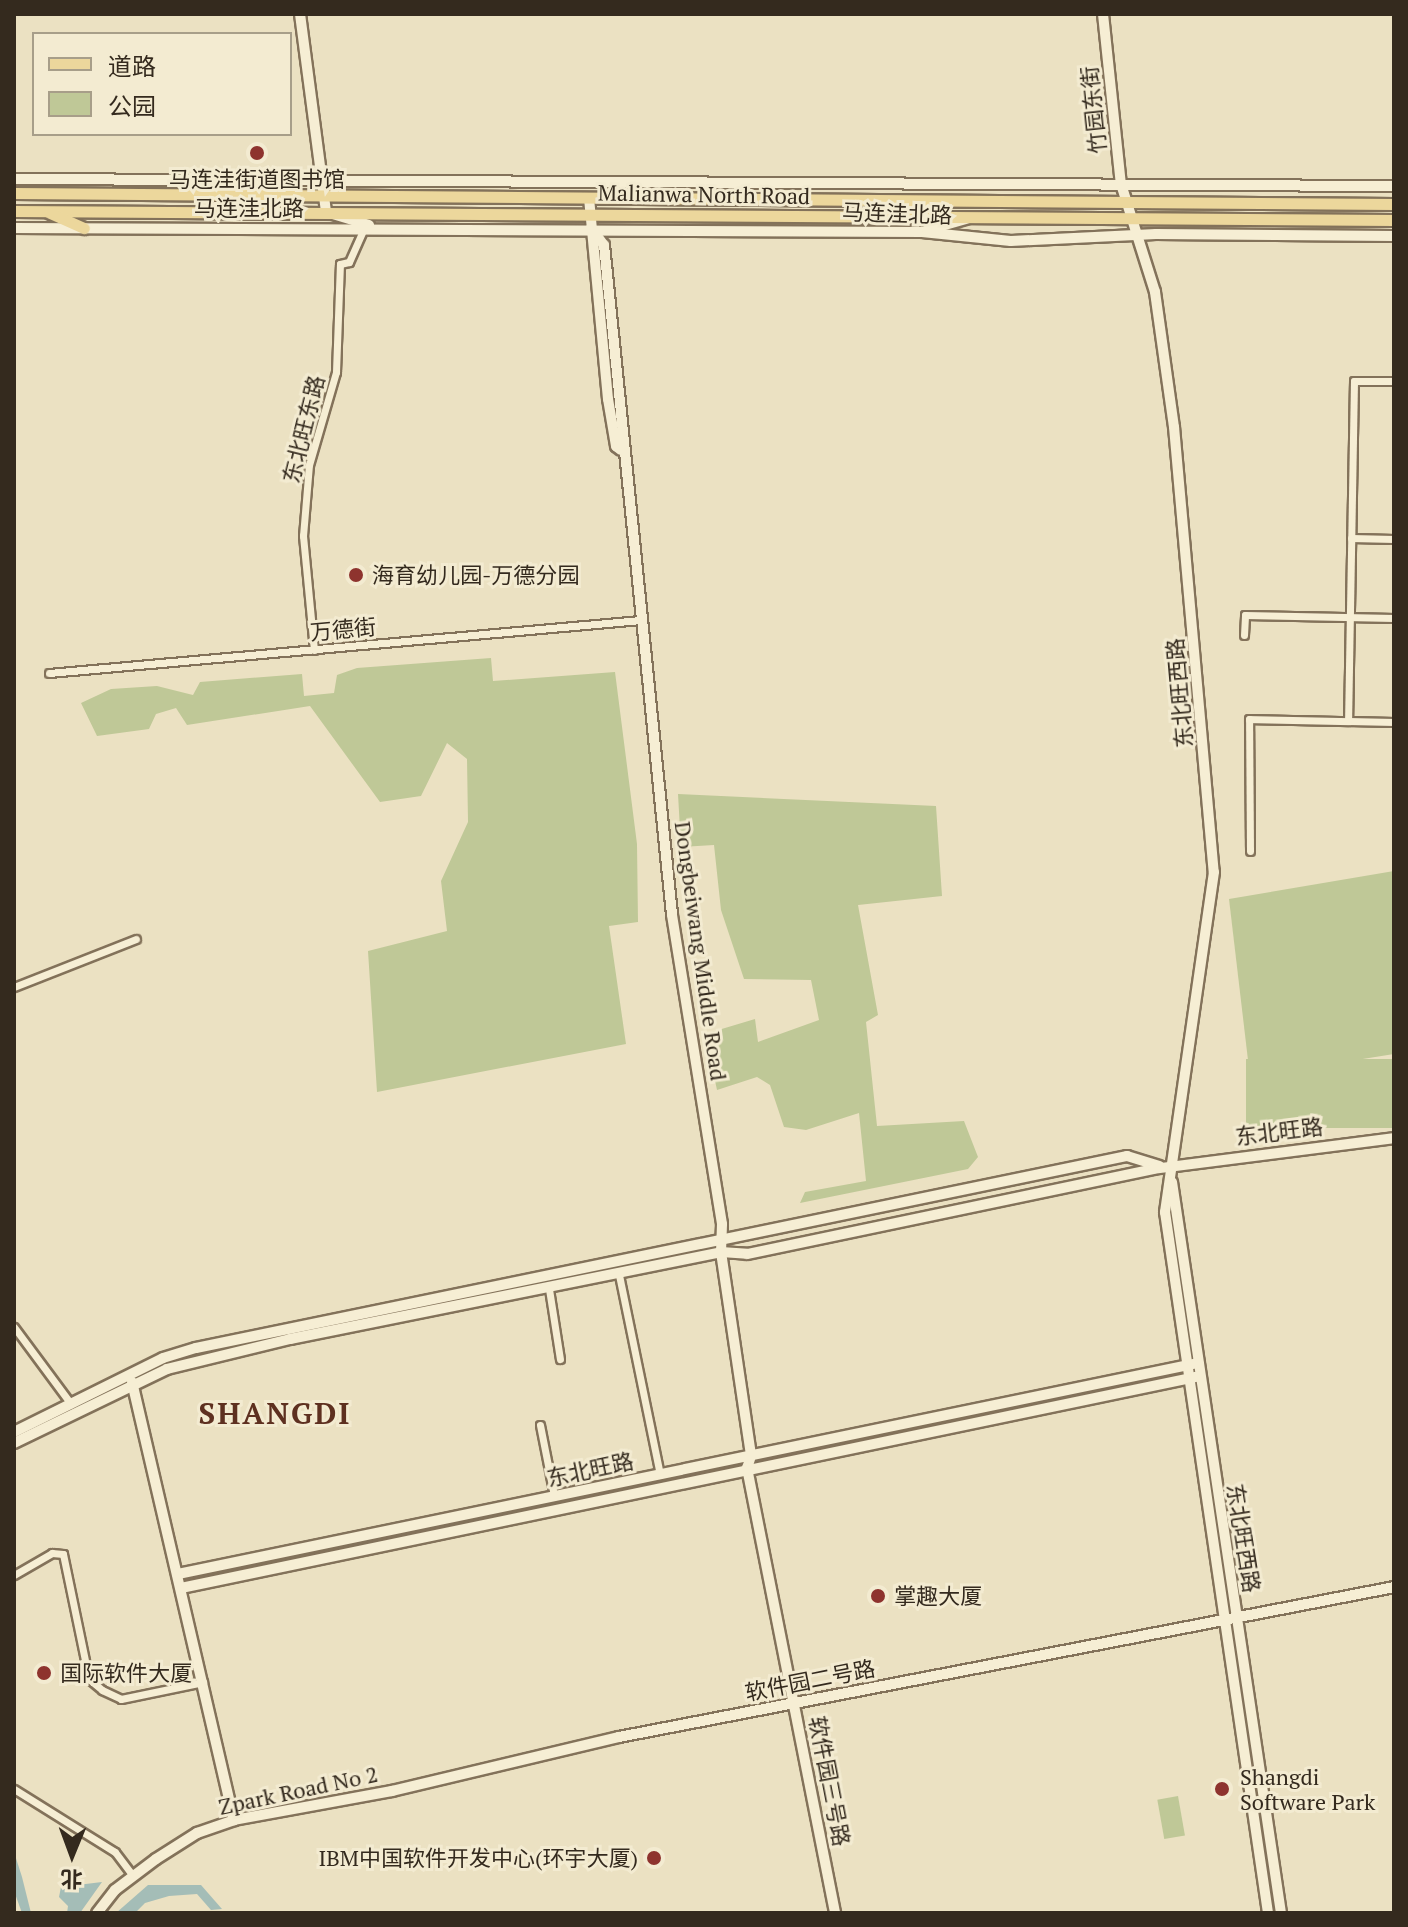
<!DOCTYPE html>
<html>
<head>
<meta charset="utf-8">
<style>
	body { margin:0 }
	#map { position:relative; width:1408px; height:1927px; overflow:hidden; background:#ebe1c2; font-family:"PT Serif","Noto Sans SC",serif }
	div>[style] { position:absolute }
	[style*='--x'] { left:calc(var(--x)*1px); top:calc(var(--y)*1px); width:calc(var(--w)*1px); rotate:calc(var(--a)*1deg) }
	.green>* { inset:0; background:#bfc897; transform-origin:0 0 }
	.water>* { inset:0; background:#a4bdb7 }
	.roads { filter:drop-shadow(2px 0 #83725a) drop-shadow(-2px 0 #83725a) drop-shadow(0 2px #83725a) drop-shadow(0 -2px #83725a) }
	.street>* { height:7px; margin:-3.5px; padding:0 3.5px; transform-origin:3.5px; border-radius:3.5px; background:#f6eed4 }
	.secondary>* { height:10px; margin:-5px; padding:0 5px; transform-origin:5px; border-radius:5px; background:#f6eed4 }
	.primary>* { height:11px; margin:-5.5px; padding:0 5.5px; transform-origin:5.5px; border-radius:5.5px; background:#ecd79c }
	.dots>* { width:22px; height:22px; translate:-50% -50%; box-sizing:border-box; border:4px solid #f3ebd1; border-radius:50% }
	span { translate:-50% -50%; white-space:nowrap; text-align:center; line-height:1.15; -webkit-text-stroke:6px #f3ebd1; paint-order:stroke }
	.street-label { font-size:22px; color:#342a1e }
	.poi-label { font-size:22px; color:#342a1e }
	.left { translate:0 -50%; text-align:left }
	.right { translate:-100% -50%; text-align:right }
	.district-label { font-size:30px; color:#5e3020; font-weight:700; letter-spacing:2px }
	.frame { position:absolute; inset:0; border:16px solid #342a1e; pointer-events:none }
	.legend { position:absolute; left:32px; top:32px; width:260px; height:104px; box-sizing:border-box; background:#f3ebd1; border:2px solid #a79e89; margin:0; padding:10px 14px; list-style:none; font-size:24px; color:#342a1e }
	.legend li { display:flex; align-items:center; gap:16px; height:40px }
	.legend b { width:40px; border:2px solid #a79e89 }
	.north { position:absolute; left:32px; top:1815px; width:80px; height:80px; -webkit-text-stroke:6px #f3ebd1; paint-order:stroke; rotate:181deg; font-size:22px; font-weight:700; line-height:32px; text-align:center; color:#342a1e }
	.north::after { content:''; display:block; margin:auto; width:28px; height:36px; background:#342a1e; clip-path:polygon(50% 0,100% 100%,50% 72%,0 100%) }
</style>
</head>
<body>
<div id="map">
	<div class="green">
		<i style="clip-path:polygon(491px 658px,493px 681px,615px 672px,637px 844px,638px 922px,609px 926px,626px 1044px,377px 1092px,368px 951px,447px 931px,441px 881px,468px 822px,467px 759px,447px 743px,421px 796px,380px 802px,310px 706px,187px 725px,176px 708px,156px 714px,149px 729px,97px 736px,81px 703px,111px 689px,157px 686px,193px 695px,200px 682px,302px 674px,304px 696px,334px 693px,337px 675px,357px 668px)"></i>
		<i style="clip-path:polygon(678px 794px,936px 806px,942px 896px,858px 905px,878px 1015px,866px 1022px,877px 1126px,964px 1121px,978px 1157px,968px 1169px,800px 1203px,805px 1192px,866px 1181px,859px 1113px,806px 1130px,784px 1127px,770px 1085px,757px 1077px,717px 1090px,705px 1034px,755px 1019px,758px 1042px,819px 1020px,811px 980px,744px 979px,721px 910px,714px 845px,681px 847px)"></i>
		<i style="clip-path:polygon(1394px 871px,1394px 1054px,1250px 1077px,1229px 899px)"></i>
		<i style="left:1394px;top:1059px;width:69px;height:148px;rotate:90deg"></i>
		<i style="left:1178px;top:1796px;width:40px;height:21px;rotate:80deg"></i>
	</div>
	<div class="water">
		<i style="clip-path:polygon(14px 1852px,22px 1877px,31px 1913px,22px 1913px,14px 1891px)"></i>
		<i style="clip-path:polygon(102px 1882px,80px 1913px,67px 1913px,68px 1906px,59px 1897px,61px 1887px)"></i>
		<i style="clip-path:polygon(148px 1885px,201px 1885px,222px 1909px,211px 1910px,197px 1894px,169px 1896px,145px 1903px,135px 1913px,116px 1913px)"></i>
	</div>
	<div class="roads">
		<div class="street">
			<i style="--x:1394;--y:381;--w:40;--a:180"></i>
			<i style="--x:1354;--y:381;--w:340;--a:91"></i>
			<i style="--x:1348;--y:721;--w:46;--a:1.2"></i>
			<i style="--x:1351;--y:538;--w:43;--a:1.3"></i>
			<i style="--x:1244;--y:635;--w:20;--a:-87"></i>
			<i style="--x:1245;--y:615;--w:149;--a:1.2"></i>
			<i style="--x:314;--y:650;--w:115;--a:-95.5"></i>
			<i style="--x:303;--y:536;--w:71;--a:-85.2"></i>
			<i style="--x:309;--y:465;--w:97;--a:-73.8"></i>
			<i style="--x:336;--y:372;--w:108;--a:-87.9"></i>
			<i style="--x:340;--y:264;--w:9;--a:-13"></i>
			<i style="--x:349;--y:262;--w:37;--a:-66"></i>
			<i style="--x:49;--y:673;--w:593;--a:-5.12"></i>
			<i style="--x:1250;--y:851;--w:132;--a:-90.4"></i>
			<i style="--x:1249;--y:719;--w:99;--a:1.2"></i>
			<i style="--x:14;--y:987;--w:131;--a:-21.5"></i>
			<i style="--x:619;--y:1275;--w:204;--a:78.4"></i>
			<i style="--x:549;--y:1289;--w:71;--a:81.1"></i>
			<i style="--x:14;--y:1327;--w:96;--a:53.5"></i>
			<i style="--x:540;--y:1425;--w:72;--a:78.8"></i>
			<i style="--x:14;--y:1575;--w:44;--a:-30.1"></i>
			<i style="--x:52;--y:1553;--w:11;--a:5"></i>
			<i style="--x:63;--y:1554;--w:128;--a:78.3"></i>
			<i style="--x:89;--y:1679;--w:17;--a:40"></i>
			<i style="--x:102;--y:1690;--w:21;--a:25"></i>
			<i style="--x:121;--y:1699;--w:84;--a:-11.7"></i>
			<i style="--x:14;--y:1789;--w:119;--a:32"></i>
			<i style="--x:115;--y:1852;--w:30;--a:53"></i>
		</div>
		<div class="secondary">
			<i style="--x:300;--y:14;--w:200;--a:82.5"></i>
			<i style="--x:326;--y:212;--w:45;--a:16.8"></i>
			<i style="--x:1103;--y:14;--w:171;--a:84"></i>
			<i style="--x:1121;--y:184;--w:113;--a:72.5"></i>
			<i style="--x:1155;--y:292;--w:136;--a:82"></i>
			<i style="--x:1174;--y:427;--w:447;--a:84.9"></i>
			<i style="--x:1214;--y:872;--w:344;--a:98.2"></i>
			<i style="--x:1165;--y:1212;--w:709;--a:81.64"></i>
			<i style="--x:14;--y:179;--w:1380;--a:0.29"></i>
			<i style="--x:589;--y:198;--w:202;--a:84.6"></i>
			<i style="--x:608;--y:399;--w:48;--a:80.3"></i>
			<i style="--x:616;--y:446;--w:6;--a:39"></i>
			<i style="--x:14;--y:228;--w:908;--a:0.25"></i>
			<i style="--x:922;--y:232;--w:89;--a:5.8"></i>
			<i style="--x:1011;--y:241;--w:145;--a:-2.8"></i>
			<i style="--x:1156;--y:234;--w:238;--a:0.5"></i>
			<i style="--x:591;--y:228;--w:21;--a:53"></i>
			<i style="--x:604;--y:245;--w:673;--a:84.2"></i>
			<i style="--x:672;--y:915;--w:313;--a:80.8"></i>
			<i style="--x:722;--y:1224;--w:28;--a:92"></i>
			<i style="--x:721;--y:1252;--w:206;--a:81.6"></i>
			<i style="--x:751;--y:1456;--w:13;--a:108"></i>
			<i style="--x:927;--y:230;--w:41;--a:-15.8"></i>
			<i style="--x:1172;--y:1182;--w:739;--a:81.52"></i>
			<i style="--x:132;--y:1382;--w:450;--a:76.9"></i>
			<i style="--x:14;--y:1432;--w:166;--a:-26.4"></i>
			<i style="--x:163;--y:1358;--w:34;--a:-17"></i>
			<i style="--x:196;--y:1348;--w:951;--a:-11.65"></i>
			<i style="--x:1127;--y:1156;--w:34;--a:17"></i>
			<i style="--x:14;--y:1443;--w:170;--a:-25.8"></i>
			<i style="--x:167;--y:1369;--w:127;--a:-13.7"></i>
			<i style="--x:290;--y:1339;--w:440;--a:-11.4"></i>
			<i style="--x:721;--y:1252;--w:26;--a:4"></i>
			<i style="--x:747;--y:1254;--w:415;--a:-11.8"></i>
			<i style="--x:1153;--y:1169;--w:243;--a:-7.3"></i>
			<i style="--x:747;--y:1468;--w:454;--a:78.8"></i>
			<i style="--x:178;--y:1574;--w:1042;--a:-11.69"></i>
			<i style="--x:181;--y:1588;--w:1041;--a:-11.75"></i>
			<i style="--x:97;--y:1913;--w:29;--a:-52"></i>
			<i style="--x:115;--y:1890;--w:51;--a:-37.1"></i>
			<i style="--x:156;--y:1859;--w:49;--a:-32.4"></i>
			<i style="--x:197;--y:1833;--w:39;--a:-19"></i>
			<i style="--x:234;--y:1820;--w:161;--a:-10.4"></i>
			<i style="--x:392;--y:1791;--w:233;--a:-13.4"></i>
			<i style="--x:619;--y:1737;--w:789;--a:-10.95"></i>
		</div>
		<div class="primary">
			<i style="--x:14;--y:193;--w:1380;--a:0.46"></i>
			<i style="--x:14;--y:211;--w:1380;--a:0.37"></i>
			<i style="--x:50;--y:213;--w:37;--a:24"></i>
		</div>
	</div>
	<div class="dots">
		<i style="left:257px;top:153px;background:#8e332e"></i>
		<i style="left:356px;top:575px;background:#8e332e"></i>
		<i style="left:878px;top:1596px;background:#8e332e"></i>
		<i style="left:44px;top:1673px;background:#8e332e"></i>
		<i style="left:1222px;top:1789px;background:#8e332e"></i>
		<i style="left:654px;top:1858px;background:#8e332e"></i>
	</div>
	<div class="street-label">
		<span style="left:1093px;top:110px;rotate:-96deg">竹园东街</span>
		<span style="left:704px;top:194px;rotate:1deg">Malianwa North Road</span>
		<span style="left:249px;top:208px">马连洼北路</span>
		<span style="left:897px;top:213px;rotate:2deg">马连洼北路</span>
		<span style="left:303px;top:429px;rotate:-76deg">东北旺东路</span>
		<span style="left:343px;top:629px;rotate:-5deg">万德街</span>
		<span style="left:1179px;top:693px;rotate:-95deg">东北旺西路</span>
		<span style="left:701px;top:951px;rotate:82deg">Dongbeiwang Middle Road</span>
		<span style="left:1279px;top:1131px;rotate:-7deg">东北旺路</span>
		<span style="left:590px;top:1469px;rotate:-12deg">东北旺路</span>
		<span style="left:1244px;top:1538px;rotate:81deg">东北旺西路</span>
		<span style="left:810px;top:1680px;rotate:-11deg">软件园二号路</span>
		<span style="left:830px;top:1781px;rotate:79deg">软件园三号路</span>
		<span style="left:298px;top:1790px;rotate:-12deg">Zpark Road No 2</span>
	</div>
	<div class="poi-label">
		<span style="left:257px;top:179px">马连洼街道图书馆</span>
		<span class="left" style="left:372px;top:575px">海育幼儿园-万德分园</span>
		<span class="left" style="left:894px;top:1596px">掌趣大厦</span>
		<span class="left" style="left:60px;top:1673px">国际软件大厦</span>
		<span class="left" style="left:1240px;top:1789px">Shangdi<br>Software Park</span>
		<span class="right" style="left:638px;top:1858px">IBM中国软件开发中心(环宇大厦)</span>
	</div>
	<div class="district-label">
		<span style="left:275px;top:1413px">SHANGDI</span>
	</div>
	<div class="frame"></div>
	<ul class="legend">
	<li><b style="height:10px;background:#ecd79c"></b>道路</li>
	<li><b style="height:22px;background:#bfc897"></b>公园</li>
	</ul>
	<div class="north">北</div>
</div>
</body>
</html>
